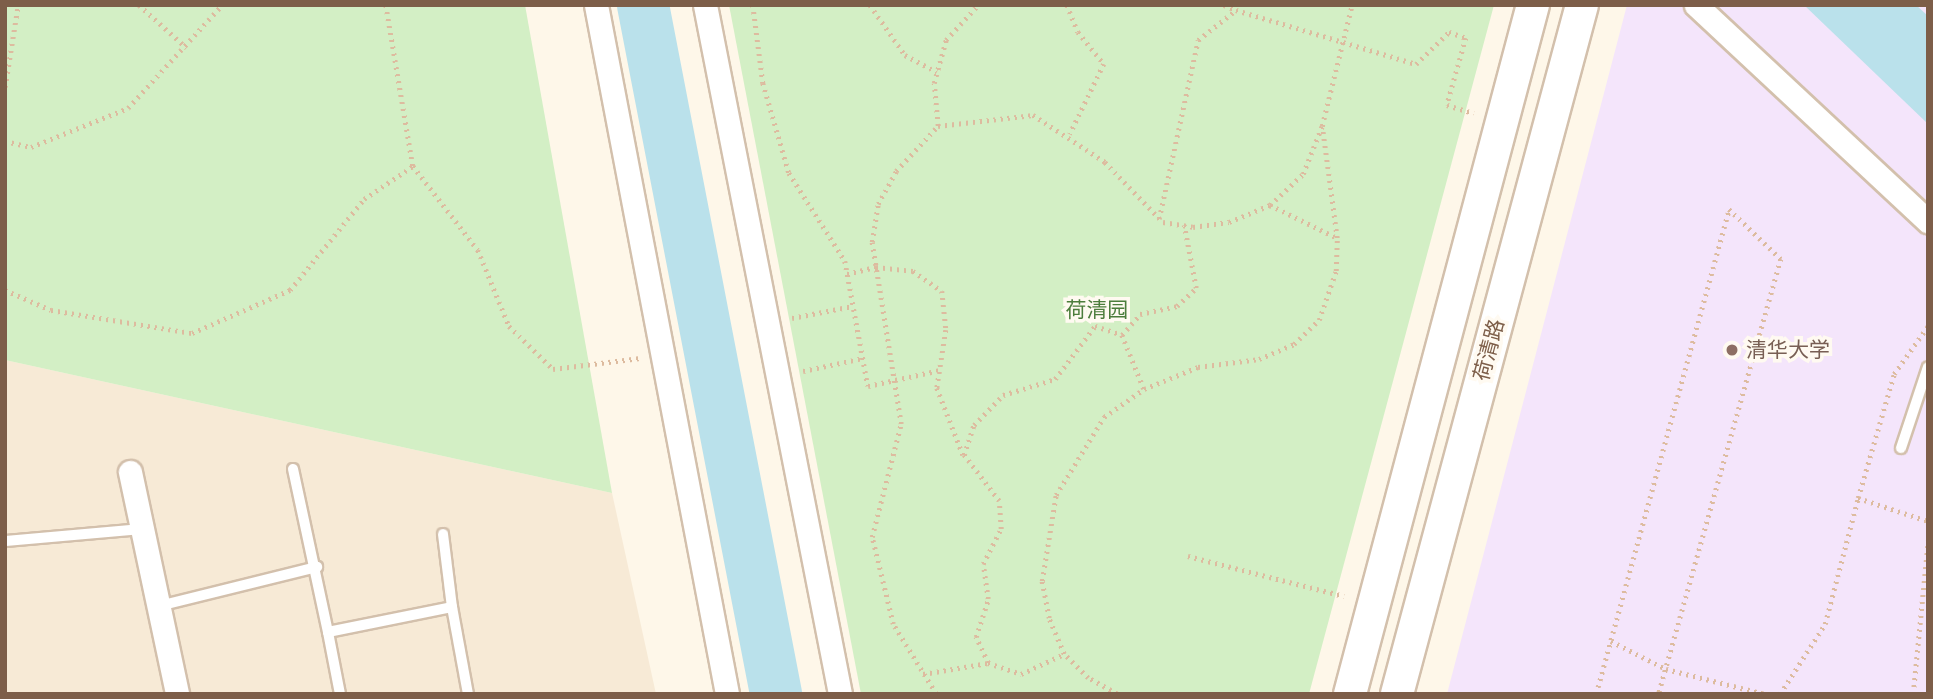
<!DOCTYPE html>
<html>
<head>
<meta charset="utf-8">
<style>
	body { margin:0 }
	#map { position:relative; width:1933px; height:699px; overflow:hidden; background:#fef7e9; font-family:"Nunito Sans","Noto Sans SC",sans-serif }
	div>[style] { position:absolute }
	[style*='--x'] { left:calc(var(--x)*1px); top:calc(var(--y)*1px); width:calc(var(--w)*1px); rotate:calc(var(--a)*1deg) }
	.residential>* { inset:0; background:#f7ead6 }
	.education>* { inset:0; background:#f4e5fb }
	.green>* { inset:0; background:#d3efc5 }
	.water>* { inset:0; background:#bae1eb }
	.river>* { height:52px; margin:-26px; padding:0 26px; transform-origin:26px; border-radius:26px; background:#bae1eb }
	.path>* { height:4.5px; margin-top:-2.25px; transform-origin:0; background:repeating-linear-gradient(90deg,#ddbb9f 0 2px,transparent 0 7px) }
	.roads { filter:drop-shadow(2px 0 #d3c0ac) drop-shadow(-2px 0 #d3c0ac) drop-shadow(0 2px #d3c0ac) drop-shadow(0 -2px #d3c0ac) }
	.lane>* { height:10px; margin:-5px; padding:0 5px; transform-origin:5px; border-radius:5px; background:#fff }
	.street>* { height:23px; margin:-11.5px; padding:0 11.5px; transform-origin:11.5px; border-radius:11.5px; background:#fff }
	.secondary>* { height:32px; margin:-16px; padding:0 16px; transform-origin:16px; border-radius:16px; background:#fff }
	.dots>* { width:19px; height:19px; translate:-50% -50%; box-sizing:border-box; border:4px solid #fffaf1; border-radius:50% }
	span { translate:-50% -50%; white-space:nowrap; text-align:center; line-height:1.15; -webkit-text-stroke:7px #fffaf1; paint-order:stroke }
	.park-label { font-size:21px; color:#4c7d3c }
	.street-label { font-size:21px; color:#7d5e49 }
	.education-label { font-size:21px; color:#785e54 }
	.left { translate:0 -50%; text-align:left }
	.frame { position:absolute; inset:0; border:7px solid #7d5e49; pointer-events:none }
</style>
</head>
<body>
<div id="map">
	<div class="residential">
		<i style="clip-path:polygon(5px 360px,612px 493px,656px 694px,5px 694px)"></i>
	</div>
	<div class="education">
		<i style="clip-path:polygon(1627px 5px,1928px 5px,1928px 694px,1447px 694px)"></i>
	</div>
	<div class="green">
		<i style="clip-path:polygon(5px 5px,525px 5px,612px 493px,5px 360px)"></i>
		<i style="clip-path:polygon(729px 5px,1494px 5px,1309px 694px,861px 694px)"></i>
	</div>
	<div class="water">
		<i style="clip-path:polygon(1804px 5px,1916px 5px,1928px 16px,1928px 124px)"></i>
	</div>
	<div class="river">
		<i style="--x:643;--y:5;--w:702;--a:79.07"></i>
	</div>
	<div class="path">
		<i style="--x:139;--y:5;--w:64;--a:41.9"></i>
		<i style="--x:386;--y:5;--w:163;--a:80.5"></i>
		<i style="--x:753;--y:5;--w:79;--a:82.7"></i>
		<i style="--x:763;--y:83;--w:94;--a:73.9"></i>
		<i style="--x:789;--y:173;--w:104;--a:57.5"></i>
		<i style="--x:845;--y:261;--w:127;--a:79.6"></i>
		<i style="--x:868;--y:386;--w:74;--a:-12.5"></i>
		<i style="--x:870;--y:5;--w:61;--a:55"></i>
		<i style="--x:905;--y:55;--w:36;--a:28"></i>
		<i style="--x:1067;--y:5;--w:29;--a:68"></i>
		<i style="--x:1078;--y:32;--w:41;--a:50.9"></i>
		<i style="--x:1104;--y:64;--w:78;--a:115.9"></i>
		<i style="--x:1224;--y:5;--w:13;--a:23"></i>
		<i style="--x:5;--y:87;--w:83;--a:-81"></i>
		<i style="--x:938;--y:126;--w:43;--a:-95.3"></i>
		<i style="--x:934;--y:83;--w:45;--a:-74.4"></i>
		<i style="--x:946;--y:40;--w:47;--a:-47.6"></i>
		<i style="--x:5;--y:141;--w:27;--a:13"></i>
		<i style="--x:31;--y:147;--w:105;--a:-21.9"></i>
		<i style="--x:128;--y:108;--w:139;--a:-47.6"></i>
		<i style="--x:1270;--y:205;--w:75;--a:26.2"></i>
		<i style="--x:1159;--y:219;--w:183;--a:-77.7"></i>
		<i style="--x:1198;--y:40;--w:48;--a:-38.3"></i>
		<i style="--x:1236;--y:10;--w:188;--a:16.7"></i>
		<i style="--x:1416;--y:64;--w:46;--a:-44.1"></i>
		<i style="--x:1449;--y:32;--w:18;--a:19"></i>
		<i style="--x:1466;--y:38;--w:70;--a:105.8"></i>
		<i style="--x:1447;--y:105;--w:28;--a:17"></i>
		<i style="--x:847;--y:274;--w:30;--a:-14"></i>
		<i style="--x:876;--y:267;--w:37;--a:6"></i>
		<i style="--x:913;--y:271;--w:35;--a:35"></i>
		<i style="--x:942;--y:291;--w:39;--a:84"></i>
		<i style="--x:946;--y:330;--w:59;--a:98.8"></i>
		<i style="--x:937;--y:388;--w:72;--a:68.8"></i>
		<i style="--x:5;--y:290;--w:50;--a:23.5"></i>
		<i style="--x:51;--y:310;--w:143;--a:9.3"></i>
		<i style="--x:192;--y:333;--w:107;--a:-23.7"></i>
		<i style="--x:290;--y:290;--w:117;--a:-50.9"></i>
		<i style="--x:364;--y:199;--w:59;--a:-34"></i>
		<i style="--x:413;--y:166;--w:106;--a:52.3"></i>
		<i style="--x:478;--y:250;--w:82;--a:67.8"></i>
		<i style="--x:509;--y:326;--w:62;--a:44.3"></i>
		<i style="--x:553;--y:369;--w:88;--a:-7.2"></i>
		<i style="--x:792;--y:318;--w:62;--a:-11.1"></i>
		<i style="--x:1122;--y:335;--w:28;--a:-49"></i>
		<i style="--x:1140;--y:314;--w:38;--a:-12"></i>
		<i style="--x:1177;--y:306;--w:26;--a:-43"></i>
		<i style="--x:1196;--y:288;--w:64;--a:-100.8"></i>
		<i style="--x:803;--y:371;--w:61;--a:-12.2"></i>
		<i style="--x:1858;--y:498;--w:129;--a:-73.8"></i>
		<i style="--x:1894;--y:374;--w:59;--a:-54.7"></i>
		<i style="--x:1188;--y:556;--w:161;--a:14.4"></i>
		<i style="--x:1611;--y:641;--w:62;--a:27"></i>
		<i style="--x:1666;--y:669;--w:102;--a:14.2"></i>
		<i style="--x:988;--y:663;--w:29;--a:-115"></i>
		<i style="--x:976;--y:637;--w:40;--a:-72"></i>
		<i style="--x:988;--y:599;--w:35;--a:-98"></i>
		<i style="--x:983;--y:564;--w:39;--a:-63"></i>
		<i style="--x:1001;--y:529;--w:28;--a:-94"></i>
		<i style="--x:999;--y:501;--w:58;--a:-127.3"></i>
		<i style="--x:964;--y:455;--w:32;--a:-72"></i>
		<i style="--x:974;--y:425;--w:42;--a:-46"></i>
		<i style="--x:1003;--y:395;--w:54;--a:-17.1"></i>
		<i style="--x:1055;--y:379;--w:66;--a:-53"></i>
		<i style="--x:1095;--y:326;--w:28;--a:18"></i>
		<i style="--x:1122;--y:335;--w:58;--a:67.8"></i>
		<i style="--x:923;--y:674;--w:66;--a:-9.6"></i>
		<i style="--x:988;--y:663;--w:35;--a:18"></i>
		<i style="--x:1021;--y:674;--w:47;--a:-24.9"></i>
		<i style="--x:936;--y:694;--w:82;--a:-121.6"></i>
		<i style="--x:893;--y:624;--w:89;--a:-103.6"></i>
		<i style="--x:872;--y:537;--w:117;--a:-75.6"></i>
		<i style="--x:901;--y:424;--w:184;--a:-99.1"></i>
		<i style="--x:872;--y:242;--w:38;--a:-81"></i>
		<i style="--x:878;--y:204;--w:38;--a:-61"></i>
		<i style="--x:896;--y:171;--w:62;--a:-47"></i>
		<i style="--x:938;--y:126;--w:96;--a:-6.6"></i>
		<i style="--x:1033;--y:115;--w:86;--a:33.1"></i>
		<i style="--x:1105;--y:162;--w:83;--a:46"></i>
		<i style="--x:1163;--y:222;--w:30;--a:9"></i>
		<i style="--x:1193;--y:227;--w:36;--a:-8"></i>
		<i style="--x:1229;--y:222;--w:44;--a:-22.5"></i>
		<i style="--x:1270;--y:205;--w:45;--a:-43.2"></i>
		<i style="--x:1303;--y:174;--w:52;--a:-68.4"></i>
		<i style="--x:1117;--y:694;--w:33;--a:-151"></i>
		<i style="--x:1088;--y:678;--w:34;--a:-135"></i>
		<i style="--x:1064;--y:654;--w:39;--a:-113"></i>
		<i style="--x:1049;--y:618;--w:38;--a:-101"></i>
		<i style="--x:1042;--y:581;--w:87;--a:-80.8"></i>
		<i style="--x:1056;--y:495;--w:92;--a:-58.4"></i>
		<i style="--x:1104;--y:417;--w:49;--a:-35"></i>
		<i style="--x:1144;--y:389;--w:58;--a:-22.2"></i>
		<i style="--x:1198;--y:367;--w:62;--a:-7.5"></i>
		<i style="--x:1259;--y:359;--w:38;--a:-23"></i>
		<i style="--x:1294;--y:344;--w:35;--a:-44"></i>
		<i style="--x:1319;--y:320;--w:52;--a:-70.9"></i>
		<i style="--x:1336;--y:271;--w:33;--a:-88"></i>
		<i style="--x:1337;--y:238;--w:113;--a:-97.6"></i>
		<i style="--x:1322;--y:126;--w:125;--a:-76.1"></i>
		<i style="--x:1596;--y:694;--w:503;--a:-74.66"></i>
		<i style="--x:1729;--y:209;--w:72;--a:43.9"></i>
		<i style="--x:1781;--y:259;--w:452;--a:105.7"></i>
		<i style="--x:1780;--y:694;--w:83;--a:-57.3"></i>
		<i style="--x:1825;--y:624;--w:130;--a:-75.3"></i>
		<i style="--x:1858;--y:498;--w:74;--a:18.2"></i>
		<i style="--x:1913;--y:694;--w:154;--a:-84.4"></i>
	</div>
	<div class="roads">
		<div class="lane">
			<i style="--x:1901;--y:448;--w:85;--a:-71.6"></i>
			<i style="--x:293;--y:469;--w:167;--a:77.9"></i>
			<i style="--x:443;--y:534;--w:74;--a:83"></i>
			<i style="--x:5;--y:541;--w:138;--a:-5"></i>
			<i style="--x:159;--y:606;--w:163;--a:-13.9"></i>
			<i style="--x:340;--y:694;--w:63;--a:-101"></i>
			<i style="--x:328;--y:632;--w:126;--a:-11.4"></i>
			<i style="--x:452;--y:607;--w:88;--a:79.6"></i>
		</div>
		<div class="street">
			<i style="--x:596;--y:5;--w:701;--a:79.23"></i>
			<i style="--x:705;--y:5;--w:702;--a:78.91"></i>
			<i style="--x:1696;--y:5;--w:317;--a:43"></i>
			<i style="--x:130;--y:472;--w:227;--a:78"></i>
		</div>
		<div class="secondary">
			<i style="--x:1350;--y:694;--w:713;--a:-75.13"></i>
			<i style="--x:1397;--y:694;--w:713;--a:-74.97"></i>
		</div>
	</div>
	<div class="dots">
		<i style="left:1732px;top:350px;background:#8d6e63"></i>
	</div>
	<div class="park-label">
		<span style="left:1097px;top:310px">荷清园</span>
	</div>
	<div class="street-label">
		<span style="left:1489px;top:350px;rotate:-75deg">荷清路</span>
	</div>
	<div class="education-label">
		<span class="left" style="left:1746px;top:350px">清华大学</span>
	</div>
	<div class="frame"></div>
</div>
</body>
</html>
